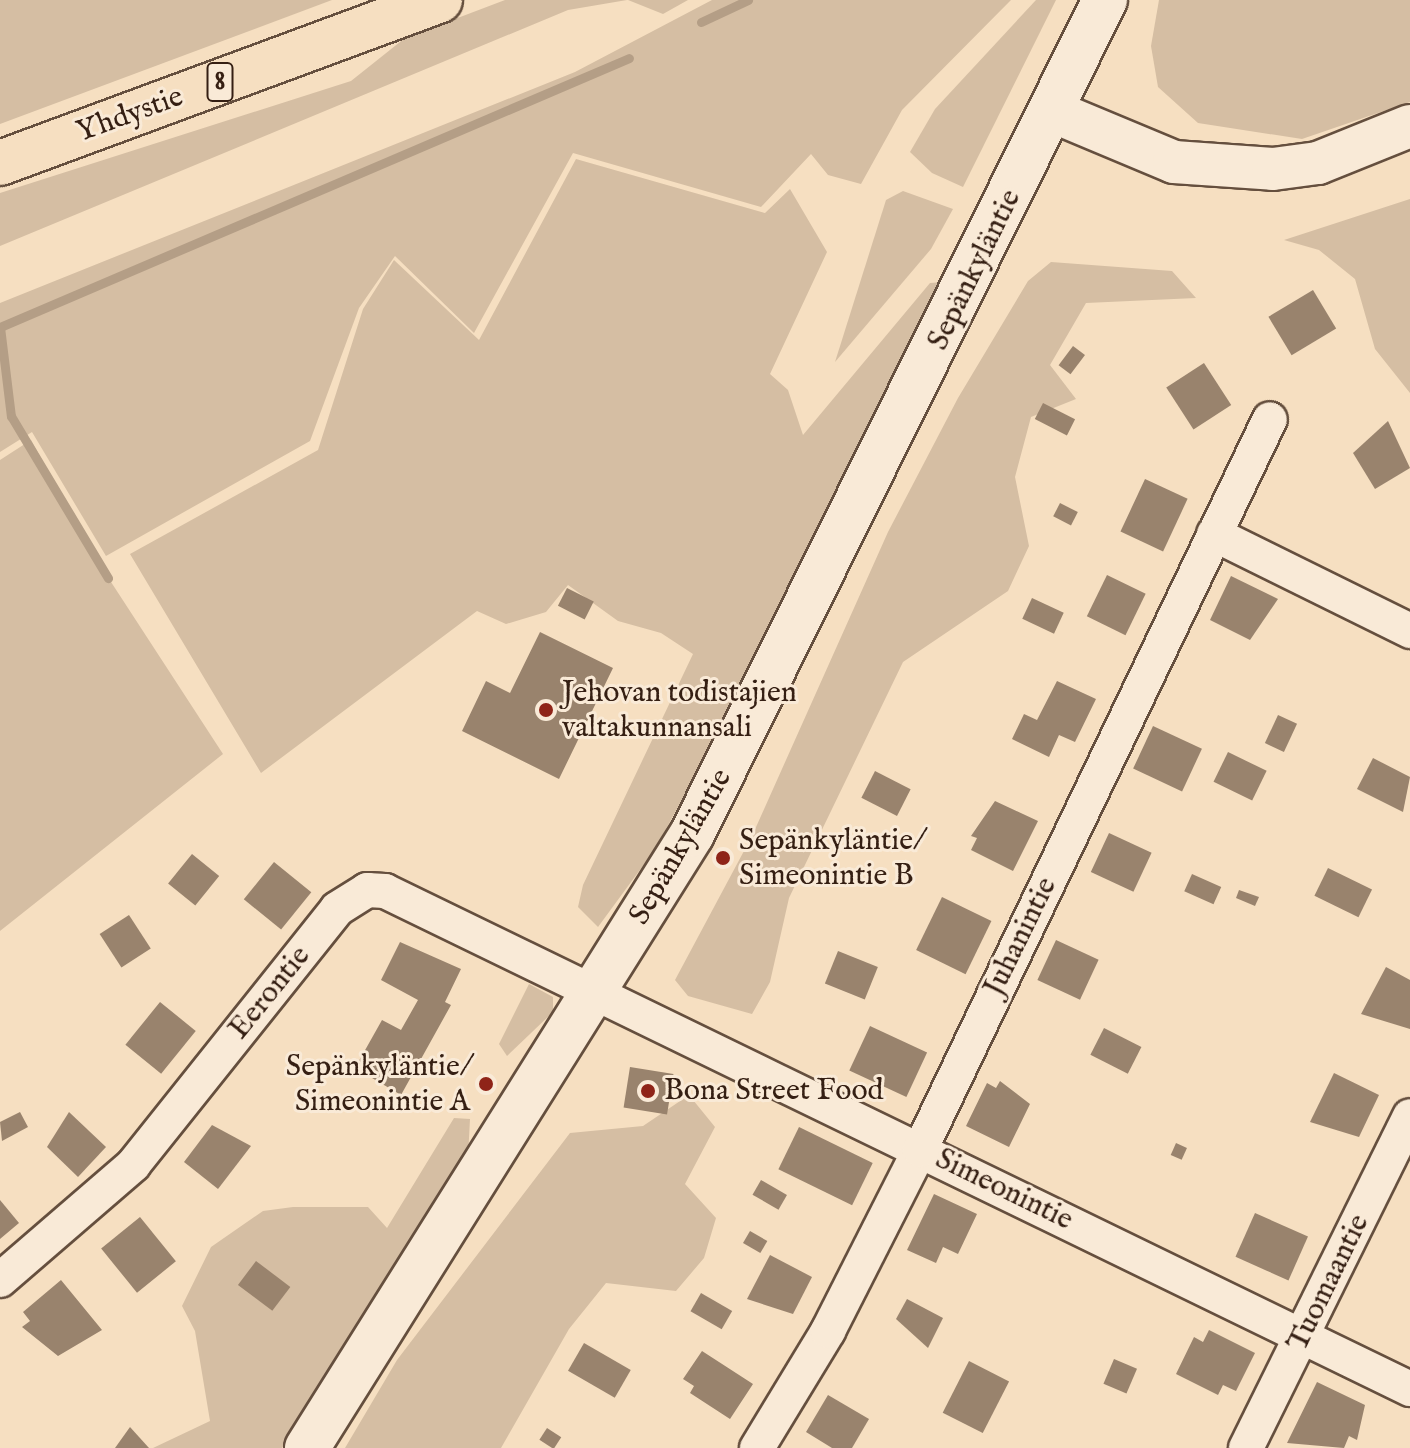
<!DOCTYPE html>
<html>
<head>
<meta charset="utf-8">
<style>
	body { margin:0 }
	#map { position:relative; width:1410px; height:1448px; overflow:hidden; background:#f6dfc1; font-family:"IM FELL English",serif }
	div>[style] { position:absolute }
	[style*='--x'] { left:calc(var(--x)*1px); top:calc(var(--y)*1px); width:calc(var(--w)*1px); rotate:calc(var(--a)*1deg) }
	.green>* { inset:0; background:#d5bea3 }
	.stream>* { height:9px; margin:-4.5px; padding:0 4.5px; transform-origin:4.5px; border-radius:4.5px; background:#b49e86 }
	.building>* { inset:0; background:#99836d; transform-origin:0 0 }
	.roads { filter:drop-shadow(2px 0 #654f3e) drop-shadow(-2px 0 #654f3e) drop-shadow(0 2px #654f3e) drop-shadow(0 -2px #654f3e) }
	.minor>* { height:34px; margin:-17px; padding:0 17px; transform-origin:17px; border-radius:17px; background:#f9ead7 }
	.tertiary>* { height:42px; margin:-21px; padding:0 21px; transform-origin:21px; border-radius:21px; background:#f9ead7 }
	.secondary>* { height:44px; margin:-22px; padding:0 22px; transform-origin:22px; border-radius:22px; background:#f9ead7 }
	.trunk>* { height:44px; margin:-22px; padding:0 22px; transform-origin:22px; border-radius:22px; background:#f6dfc1 }
	.dots>* { width:22px; height:22px; translate:-50% -50%; box-sizing:border-box; border:4px solid #f9ead7; border-radius:50% }
	span { translate:-50% -50%; white-space:nowrap; text-align:center; line-height:1.15; -webkit-text-stroke:6px #f9ead7; paint-order:stroke }
	.shield-label span { padding:2px 6px; background:#f9ead7; border:2px solid; border-radius:6px; -webkit-text-stroke-width:0 }
	.shield-label { font-size:28px; color:#351f13; font-weight:700 }
	.street-label { font-size:30px; color:#351f13 }
	.poi-label { font-size:30px; color:#351f13 }
	.left { translate:0 -50%; text-align:left }
	.right { translate:-100% -50%; text-align:right }
</style>
</head>
<body>
<div id="map">
	<div class="green">
		<i style="clip-path:polygon(0 0,332px 0,0 124px)"></i>
		<i style="clip-path:polygon(505px 0,627px 0,568px 10px,0 246px,0 193px,351px 81px,405px 38px)"></i>
		<i style="clip-path:polygon(628px 0,688px 0,663px 14px)"></i>
		<i style="clip-path:polygon(712px 0,1011px 0,902px 110px,861px 184px,828px 175px,811px 154px,761px 207px,573px 153px,474px 333px,395px 256px,359px 308px,310px 441px,106px 556px,32px 432px,0 452px,0 303px,575px 72px)"></i>
		<i style="clip-path:polygon(1036px 0,1056px 0,963px 187px,932px 173px,910px 152px,935px 109px)"></i>
		<i style="clip-path:polygon(1159px 0,1410px 0,1410px 102px,1302px 139px,1198px 123px,1158px 87px,1151px 46px)"></i>
		<i style="clip-path:polygon(576px 159px,765px 213px,790px 189px,827px 252px,770px 374px,788px 390px,803px 435px,930px 283px,944px 282px,706px 757px,653px 852px,598px 927px,578px 907px,583px 885px,693px 654px,661px 633px,618px 621px,568px 585px,546px 612px,506px 624px,477px 611px,261px 773px,130px 554px,318px 450px,363px 309px,394px 260px,479px 340px)"></i>
		<i style="clip-path:polygon(903px 191px,953px 209px,931px 249px,835px 362px,886px 200px)"></i>
		<i style="clip-path:polygon(1410px 199px,1410px 393px,1375px 349px,1355px 279px,1319px 250px,1284px 240px)"></i>
		<i style="clip-path:polygon(1051px 262px,1172px 271px,1196px 298px,1086px 303px,1050px 365px,1076px 399px,1031px 417px,1015px 477px,1029px 546px,1008px 591px,903px 662px,789px 898px,770px 982px,752px 1014px,688px 996px,675px 980px,752px 836px,888px 532px,958px 398px,1028px 281px)"></i>
		<i style="clip-path:polygon(31px 440px,98px 562px,223px 754px,0 931px,0 460px)"></i>
		<i style="clip-path:polygon(529px 984px,553px 997px,553px 1012px,507px 1056px,499px 1044px)"></i>
		<i style="clip-path:polygon(689px 1095px,715px 1127px,685px 1184px,716px 1218px,704px 1258px,676px 1291px,606px 1283px,569px 1329px,501px 1448px,345px 1448px,397px 1360px,570px 1133px,643px 1126px)"></i>
		<i style="clip-path:polygon(454px 1118px,470px 1119px,468px 1157px,282px 1448px,153px 1448px,210px 1421px,195px 1331px,182px 1306px,211px 1247px,263px 1211px,293px 1207px,368px 1207px,387px 1228px)"></i>
	</div>
	<div class="stream">
		<i style="--x:701;--y:22;--w:52;--a:-25.1"></i>
		<i style="--x:0;--y:327;--w:684;--a:-23.15"></i>
		<i style="--x:0;--y:327;--w:90;--a:83"></i>
		<i style="--x:11;--y:416;--w:189;--a:59.1"></i>
	</div>
	<div class="building">
		<i style="left:1313px;top:290px;width:45px;height:52px;rotate:59deg"></i>
		<i style="left:1073px;top:346px;width:15px;height:24px;rotate:37deg"></i>
		<i style="left:1204px;top:363px;width:50px;height:45px;rotate:57deg"></i>
		<i style="left:1043px;top:403px;width:36px;height:18px;rotate:27deg"></i>
		<i style="clip-path:polygon(1388px 421px,1410px 468px,1375px 489px,1353px 453px)"></i>
		<i style="left:1145px;top:479px;width:47px;height:58px;rotate:25deg"></i>
		<i style="left:1060px;top:503px;width:20px;height:15px;rotate:27deg"></i>
		<i style="left:1107px;top:575px;width:43px;height:46px;rotate:26deg"></i>
		<i style="clip-path:polygon(1231px 576px,1278px 599px,1250px 640px,1210px 620px)"></i>
		<i style="left:567px;top:588px;width:30px;height:20px;rotate:27deg"></i>
		<i style="left:1032px;top:598px;width:35px;height:23px;rotate:25deg"></i>
		<i style="clip-path:polygon(540px 632px,613px 668px,559px 779px,462px 731px,486px 681px,510px 693px)"></i>
		<i style="clip-path:polygon(1057px 681px,1096px 699px,1075px 742px,1059px 735px,1049px 757px,1012px 739px,1024px 714px,1037px 720px)"></i>
		<i style="left:1278px;top:715px;width:21px;height:31px;rotate:25deg"></i>
		<i style="left:1153px;top:726px;width:54px;height:47px;rotate:25deg"></i>
		<i style="left:1228px;top:752px;width:43px;height:33px;rotate:26deg"></i>
		<i style="clip-path:polygon(1373px 758px,1410px 777px,1403px 812px,1357px 789px)"></i>
		<i style="left:875px;top:771px;width:40px;height:30px;rotate:27deg"></i>
		<i style="clip-path:polygon(995px 801px,1038px 821px,1013px 871px,971px 850px,977px 838px,971px 836px)"></i>
		<i style="left:1109px;top:833px;width:47px;height:43px;rotate:25deg"></i>
		<i style="left:192px;top:854px;width:35px;height:38px;rotate:39deg"></i>
		<i style="left:274px;top:862px;width:48px;height:48px;rotate:39deg"></i>
		<i style="left:1328px;top:868px;width:49px;height:31px;rotate:26deg"></i>
		<i style="left:1192px;top:874px;width:32px;height:19px;rotate:24deg"></i>
		<i style="clip-path:polygon(1239px 890px,1259px 897px,1255px 906px,1236px 898px)"></i>
		<i style="left:942px;top:897px;width:55px;height:59px;rotate:26deg"></i>
		<i style="left:129px;top:915px;width:40px;height:35px;rotate:57deg"></i>
		<i style="left:1056px;top:940px;width:47px;height:44px;rotate:25deg"></i>
		<i style="clip-path:polygon(400px 942px,461px 969px,445px 1002px,451px 1005px,401px 1095px,355px 1068px,382px 1020px,401px 1030px,418px 1000px,381px 980px)"></i>
		<i style="left:838px;top:951px;width:43px;height:35px;rotate:22deg"></i>
		<i style="clip-path:polygon(1386px 967px,1410px 980px,1410px 1029px,1361px 1014px)"></i>
		<i style="left:160px;top:1002px;width:46px;height:55px;rotate:39deg"></i>
		<i style="left:870px;top:1026px;width:63px;height:49px;rotate:25deg"></i>
		<i style="left:1104px;top:1028px;width:42px;height:30px;rotate:27deg"></i>
		<i style="left:630px;top:1067px;width:44px;height:41px;rotate:9deg"></i>
		<i style="clip-path:polygon(1334px 1073px,1379px 1095px,1359px 1137px,1310px 1122px)"></i>
		<i style="clip-path:polygon(1000px 1081px,1030px 1104px,1009px 1147px,966px 1126px,987px 1083px,996px 1088px)"></i>
		<i style="clip-path:polygon(20px 1112px,28px 1127px,2px 1141px,0 1122px)"></i>
		<i style="clip-path:polygon(69px 1112px,106px 1147px,78px 1177px,47px 1147px)"></i>
		<i style="clip-path:polygon(212px 1125px,251px 1146px,218px 1189px,184px 1162px)"></i>
		<i style="left:799px;top:1127px;width:82px;height:47px;rotate:26deg"></i>
		<i style="left:1176px;top:1143px;width:12px;height:13px;rotate:24deg"></i>
		<i style="left:761px;top:1180px;width:30px;height:17px;rotate:30deg"></i>
		<i style="clip-path:polygon(934px 1194px,977px 1214px,958px 1254px,943px 1247px,936px 1263px,907px 1250px)"></i>
		<i style="clip-path:polygon(0 1200px,19px 1223px,0 1239px)"></i>
		<i style="left:1255px;top:1213px;width:58px;height:48px;rotate:24deg"></i>
		<i style="left:140px;top:1217px;width:57px;height:50px;rotate:51deg"></i>
		<i style="left:750px;top:1231px;width:20px;height:14px;rotate:30deg"></i>
		<i style="clip-path:polygon(770px 1255px,812px 1277px,793px 1314px,747px 1299px)"></i>
		<i style="left:256px;top:1261px;width:43px;height:30px;rotate:37deg"></i>
		<i style="clip-path:polygon(61px 1280px,102px 1330px,58px 1356px,22px 1327px,30px 1321px,23px 1312px)"></i>
		<i style="left:701px;top:1293px;width:36px;height:21px;rotate:30deg"></i>
		<i style="clip-path:polygon(907px 1299px,943px 1318px,928px 1348px,896px 1319px)"></i>
		<i style="clip-path:polygon(1209px 1330px,1255px 1353px,1236px 1391px,1223px 1385px,1218px 1395px,1176px 1374px,1194px 1337px,1203px 1342px)"></i>
		<i style="left:584px;top:1343px;width:54px;height:32px;rotate:30deg"></i>
		<i style="clip-path:polygon(702px 1351px,753px 1384px,730px 1419px,690px 1393px,694px 1386px,683px 1379px)"></i>
		<i style="left:1114px;top:1359px;width:25px;height:27px;rotate:23deg"></i>
		<i style="left:969px;top:1361px;width:45px;height:58px;rotate:27deg"></i>
		<i style="clip-path:polygon(1317px 1382px,1365px 1405px,1357px 1440px,1349px 1436px,1344px 1448px,1287px 1443px)"></i>
		<i style="clip-path:polygon(828px 1395px,869px 1419px,852px 1448px,832px 1448px,806px 1432px)"></i>
		<i style="clip-path:polygon(130px 1427px,149px 1448px,115px 1448px)"></i>
		<i style="left:547px;top:1428px;width:17px;height:14px;rotate:33deg"></i>
	</div>
	<div class="roads">
		<div class="minor">
			<i style="--x:1214;--y:534;--w:219;--a:26.3"></i>
			<i style="--x:0;--y:1280;--w:176;--a:-40.8"></i>
			<i style="--x:133;--y:1165;--w:327;--a:-51.4"></i>
			<i style="--x:337;--y:909;--w:36;--a:-32"></i>
			<i style="--x:367;--y:890;--w:18;--a:3"></i>
			<i style="--x:385;--y:891;--w:1140;--a:25.91"></i>
			<i style="--x:757;--y:1448;--w:137;--a:-58.7"></i>
			<i style="--x:828;--y:1331;--w:203;--a:-63.1"></i>
			<i style="--x:920;--y:1150;--w:810;--a:-64.42"></i>
			<i style="--x:1246;--y:1448;--w:370;--a:-63.7"></i>
		</div>
		<div class="tertiary">
			<i style="--x:1052;--y:111;--w:132;--a:22.7"></i>
			<i style="--x:1174;--y:162;--w:99;--a:4"></i>
			<i style="--x:1273;--y:169;--w:45;--a:-7.6"></i>
			<i style="--x:1318;--y:163;--w:99;--a:-21.9"></i>
		</div>
		<div class="secondary">
			<i style="--x:307;--y:1448;--w:725;--a:-57.91"></i>
			<i style="--x:692;--y:834;--w:931;--a:-63.66"></i>
		</div>
		<div class="trunk">
			<i style="--x:0;--y:163;--w:469;--a:-20.3"></i>
		</div>
	</div>
	<div class="dots">
		<i style="left:546px;top:710px;background:#8f2418"></i>
		<i style="left:723px;top:858px;background:#8f2418"></i>
		<i style="left:486px;top:1084px;background:#8f2418"></i>
		<i style="left:648px;top:1091px;background:#8f2418"></i>
	</div>
	<div class="shield-label">
		<span style="left:220px;top:82px">8</span>
	</div>
	<div class="street-label">
		<span style="left:130px;top:115px;rotate:-20deg">Yhdystie</span>
		<span style="left:975px;top:270px;rotate:-64deg">Sepänkyläntie</span>
		<span style="left:681px;top:847px;rotate:-60deg">Sepänkyläntie</span>
		<span style="left:1021px;top:937px;rotate:-64deg">Juhanintie</span>
		<span style="left:270px;top:993px;rotate:-51deg">Eerontie</span>
		<span style="left:1004px;top:1190px;rotate:26deg">Simeonintie</span>
		<span style="left:1329px;top:1283px;rotate:-64deg">Tuomaantie</span>
	</div>
	<div class="poi-label">
		<span class="left" style="left:562px;top:710px">Jehovan todistajien<br>valtakunnansali</span>
		<span class="left" style="left:739px;top:858px">Sepänkyläntie/<br>Simeonintie B</span>
		<span class="right" style="left:470px;top:1084px">Sepänkyläntie/<br>Simeonintie A</span>
		<span class="left" style="left:664px;top:1091px">Bona Street Food</span>
	</div>
</div>
</body>
</html>
